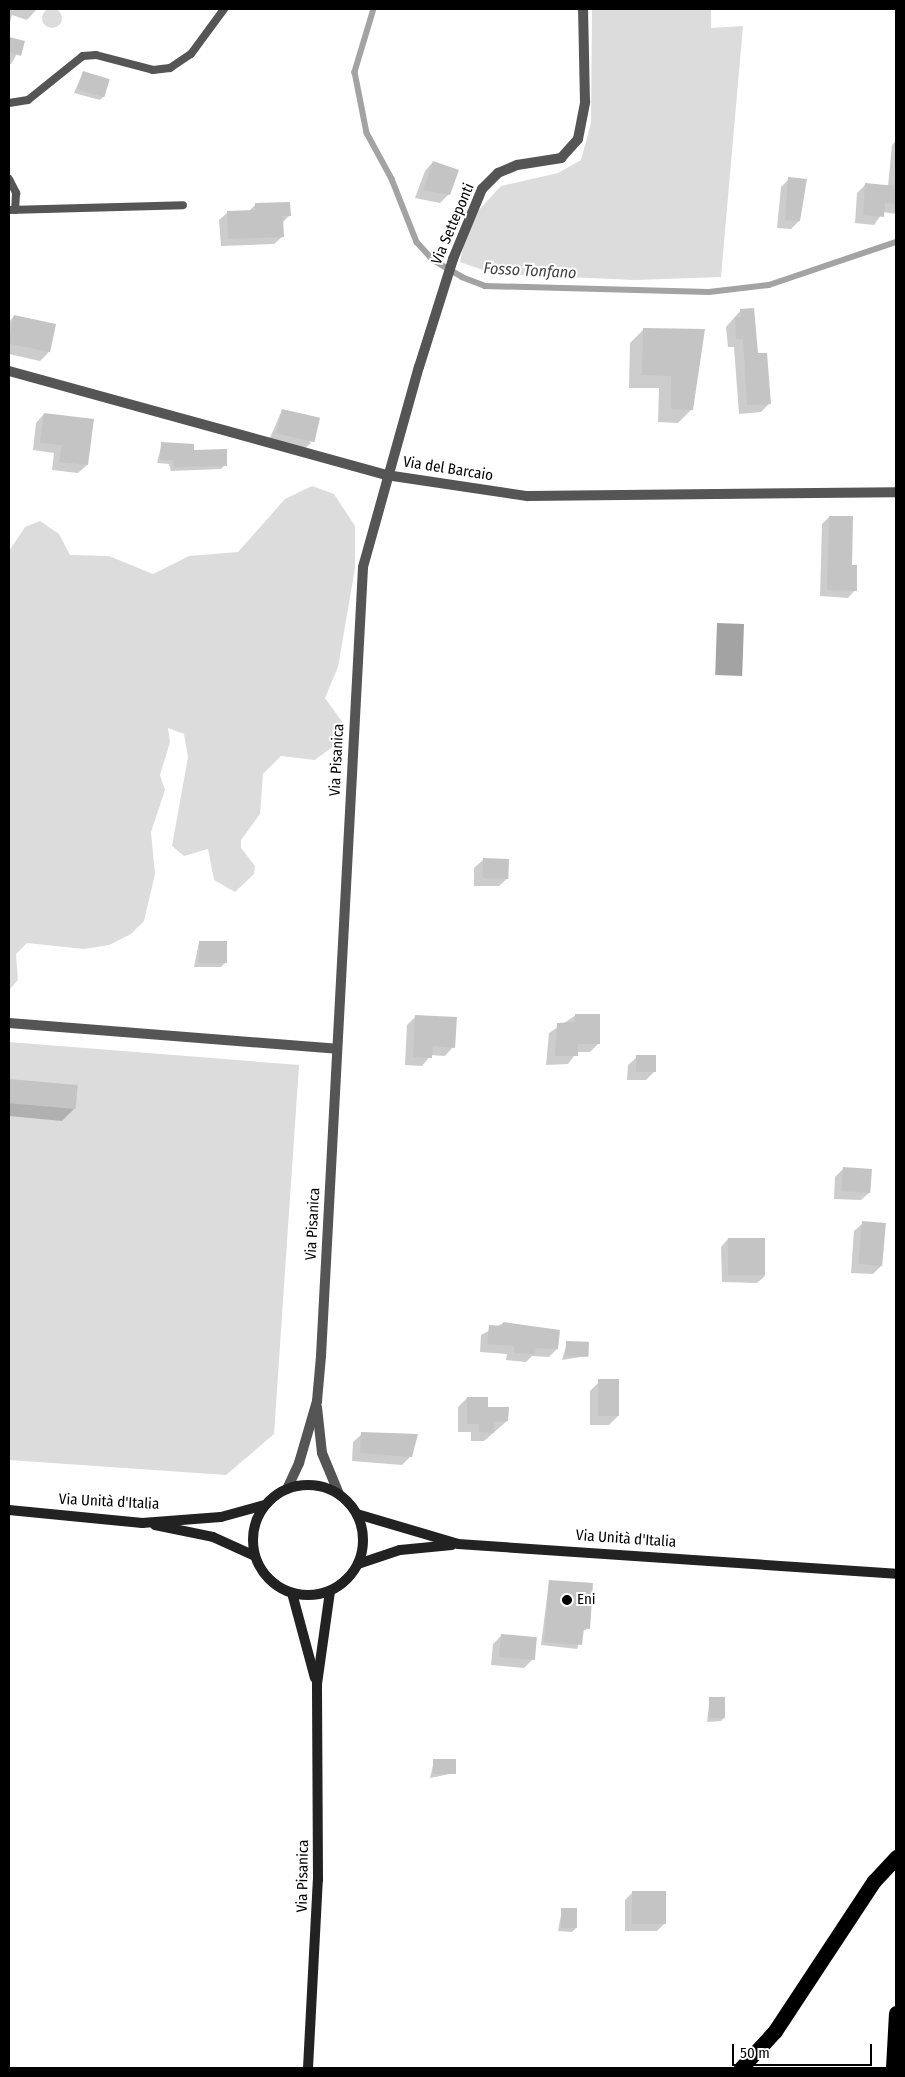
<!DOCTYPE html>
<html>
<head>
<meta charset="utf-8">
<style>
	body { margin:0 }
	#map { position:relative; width:905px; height:2077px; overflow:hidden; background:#fff; font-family:"Fira Sans Condensed",sans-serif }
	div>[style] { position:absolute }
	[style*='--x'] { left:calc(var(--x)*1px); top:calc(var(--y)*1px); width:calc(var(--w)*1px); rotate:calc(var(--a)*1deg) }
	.green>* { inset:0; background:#dcdcdc }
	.round { border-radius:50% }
	.water>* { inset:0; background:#a3a3a3; transform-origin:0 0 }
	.shadow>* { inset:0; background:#0003 }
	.stream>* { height:5.5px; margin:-2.75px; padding:0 2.75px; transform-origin:2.75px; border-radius:2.75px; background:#a3a3a3 }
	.building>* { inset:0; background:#c4c4c4; transform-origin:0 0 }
	.lane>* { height:8px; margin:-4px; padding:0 4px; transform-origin:4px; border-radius:4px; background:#555 }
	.street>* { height:10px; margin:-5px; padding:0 5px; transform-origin:5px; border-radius:5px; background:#555 }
	.secondary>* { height:10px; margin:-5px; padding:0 5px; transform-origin:5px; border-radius:5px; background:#222 }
	.secondary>.ring { margin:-5px; padding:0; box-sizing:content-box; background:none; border:10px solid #222; border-radius:50% }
	.highway>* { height:15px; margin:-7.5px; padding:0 7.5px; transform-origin:7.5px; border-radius:7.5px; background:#000 }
	.dots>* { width:14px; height:14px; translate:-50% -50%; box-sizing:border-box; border:2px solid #fff; border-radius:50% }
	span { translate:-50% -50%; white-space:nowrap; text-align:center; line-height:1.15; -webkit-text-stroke:4px #fff; paint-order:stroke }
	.street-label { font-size:15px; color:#000 }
	.poi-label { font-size:15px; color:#000 }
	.left { translate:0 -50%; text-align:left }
	.water-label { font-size:16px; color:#444; font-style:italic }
	.frame { position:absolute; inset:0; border:10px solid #000; pointer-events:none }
	.scale { position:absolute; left:732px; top:2044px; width:140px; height:22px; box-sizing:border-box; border:2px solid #000; border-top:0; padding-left:6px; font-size:15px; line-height:18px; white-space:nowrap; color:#000; -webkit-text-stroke:4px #fff; paint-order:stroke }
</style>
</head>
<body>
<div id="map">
	<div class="green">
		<i class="round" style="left:42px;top:8px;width:20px;height:20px"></i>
		<i style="clip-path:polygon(592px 9px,711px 9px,711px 28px,743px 26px,721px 277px,635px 280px,494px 274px,460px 262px,465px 238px,478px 211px,501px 186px,558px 173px,581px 160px,591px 123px)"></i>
		<i style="clip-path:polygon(312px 486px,334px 494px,355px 526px,355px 568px,338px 667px,325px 698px,343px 723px,335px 745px,315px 760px,281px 756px,263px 774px,260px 814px,241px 840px,241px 848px,255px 866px,254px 874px,235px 892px,214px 880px,208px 849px,184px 856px,172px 846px,188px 757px,184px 734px,168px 728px,170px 742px,160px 775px,165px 790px,151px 832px,155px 874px,144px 921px,131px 934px,109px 945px,84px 949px,27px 943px,16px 954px,18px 980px,9px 990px,9px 551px,25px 527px,40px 521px,59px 534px,70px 555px,109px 556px,153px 574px,189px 556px,238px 552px,285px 499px)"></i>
		<i style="clip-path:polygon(9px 1042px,299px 1065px,274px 1434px,226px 1475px,9px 1460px)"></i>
	</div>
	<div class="water">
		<i style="left:717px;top:623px;width:27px;height:52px;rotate:2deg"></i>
	</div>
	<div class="shadow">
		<i style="clip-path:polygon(9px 9px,37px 9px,27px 20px,12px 15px,9px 26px)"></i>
		<i style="clip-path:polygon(9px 38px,24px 42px,11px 64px,9px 64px)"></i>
		<i style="clip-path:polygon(83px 72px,104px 96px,100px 100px,74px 93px)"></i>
		<i style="clip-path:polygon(896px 141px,896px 214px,883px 212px,874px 225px,855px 223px,857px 193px,866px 184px,888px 186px,892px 145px)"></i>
		<i style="clip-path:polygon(433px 162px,449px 194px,440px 203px,415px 198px,425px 171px)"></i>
		<i style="clip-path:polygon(789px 179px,799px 221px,791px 229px,777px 228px,781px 187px)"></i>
		<i style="clip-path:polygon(256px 204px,289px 216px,282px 223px,282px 237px,274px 244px,221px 246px,219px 220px,227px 213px,248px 212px)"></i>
		<i style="clip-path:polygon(741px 310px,770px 403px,761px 412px,739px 414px,734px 347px,728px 347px,726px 327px)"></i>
		<i style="clip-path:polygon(14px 316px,55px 325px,48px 353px,40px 361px,9px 354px,9px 322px)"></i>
		<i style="clip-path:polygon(643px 330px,691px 410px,678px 423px,658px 422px,659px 388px,629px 388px,630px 343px)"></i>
		<i style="clip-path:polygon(282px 410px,311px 443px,304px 449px,269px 440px)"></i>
		<i style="clip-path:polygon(44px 414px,87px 465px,78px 473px,52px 470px,54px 453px,33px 450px,36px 423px)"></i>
		<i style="clip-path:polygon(162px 443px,192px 452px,225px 465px,221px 469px,171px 471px,169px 464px,157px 463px)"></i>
		<i style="clip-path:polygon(829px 517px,850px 566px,855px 590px,848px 598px,820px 596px,822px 524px)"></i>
		<i style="clip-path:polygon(483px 860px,508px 878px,499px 886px,474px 886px,474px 868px)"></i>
		<i style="clip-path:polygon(199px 942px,225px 963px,221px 967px,194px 967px)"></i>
		<i style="clip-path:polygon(576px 1015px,599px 1043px,590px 1052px,577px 1052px,568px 1064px,546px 1065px,549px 1033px)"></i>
		<i style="clip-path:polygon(416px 1016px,453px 1047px,445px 1056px,431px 1055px,422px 1066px,405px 1065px,407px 1025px)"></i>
		<i style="clip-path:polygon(637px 1057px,655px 1071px,646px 1080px,627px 1080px,628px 1065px)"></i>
		<i style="clip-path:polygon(9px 1080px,77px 1086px,75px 1108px,62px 1121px,9px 1116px)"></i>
		<i style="clip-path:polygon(843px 1169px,870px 1192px,861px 1200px,834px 1199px,835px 1177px)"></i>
		<i style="clip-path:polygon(863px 1223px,882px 1265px,873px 1274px,851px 1273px,854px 1231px)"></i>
		<i style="clip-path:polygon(728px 1239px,765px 1276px,757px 1283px,722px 1282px,721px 1247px)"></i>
		<i style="clip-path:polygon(503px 1323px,557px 1349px,549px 1357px,532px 1356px,526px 1362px,506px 1360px,507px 1354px,480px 1352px,481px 1335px)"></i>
		<i style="clip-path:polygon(567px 1343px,587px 1356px,562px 1360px)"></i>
		<i style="clip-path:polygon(599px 1382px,618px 1416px,609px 1425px,590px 1425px,590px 1391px)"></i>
		<i style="clip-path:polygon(467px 1398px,507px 1421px,484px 1441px,471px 1441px,471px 1432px,458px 1432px,458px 1407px)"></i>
		<i style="clip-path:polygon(362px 1434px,411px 1456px,402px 1465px,352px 1461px,353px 1442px)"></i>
		<i style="clip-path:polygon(549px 1581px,589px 1628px,582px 1632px,577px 1649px,541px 1645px)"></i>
		<i style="clip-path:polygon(502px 1635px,533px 1659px,524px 1668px,491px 1665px,493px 1644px)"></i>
		<i style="clip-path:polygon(710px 1698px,725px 1717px,721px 1721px,707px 1722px)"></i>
		<i style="clip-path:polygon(434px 1761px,455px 1773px,430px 1778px)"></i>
		<i style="clip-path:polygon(632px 1893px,665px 1923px,657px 1931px,625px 1931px,625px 1900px)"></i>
		<i style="clip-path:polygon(562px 1910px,576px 1928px,572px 1932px,558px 1931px)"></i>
	</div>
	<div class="stream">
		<i style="--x:374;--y:9;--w:66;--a:106.8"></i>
		<i style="--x:355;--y:72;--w:62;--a:78.9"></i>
		<i style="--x:367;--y:133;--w:52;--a:61.5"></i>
		<i style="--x:392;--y:179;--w:68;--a:68.4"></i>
		<i style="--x:417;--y:242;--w:24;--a:48"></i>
		<i style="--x:433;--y:260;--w:34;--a:30"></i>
		<i style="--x:462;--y:277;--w:25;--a:21"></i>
		<i style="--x:485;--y:286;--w:224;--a:1.5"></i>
		<i style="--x:709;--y:292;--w:60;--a:-6.7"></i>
		<i style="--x:769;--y:285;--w:134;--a:-18.7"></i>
	</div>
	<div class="building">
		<i style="clip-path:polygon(9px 37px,25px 41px,21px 56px,9px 52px)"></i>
		<i style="left:83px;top:71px;width:28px;height:19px;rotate:17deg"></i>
		<i style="clip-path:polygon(433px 161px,459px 170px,450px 195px,423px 190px)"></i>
		<i style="clip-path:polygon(788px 177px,807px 179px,800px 221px,785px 220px)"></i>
		<i style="clip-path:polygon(865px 183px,896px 186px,896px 204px,885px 203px,884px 217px,863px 215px)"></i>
		<i style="clip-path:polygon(290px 202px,291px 216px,283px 216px,284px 237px,228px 239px,227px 211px,255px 210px,255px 203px)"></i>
		<i style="clip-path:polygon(754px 308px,758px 353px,767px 353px,771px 404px,747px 405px,743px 339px,736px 339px,735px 317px,741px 317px,740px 309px)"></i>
		<i style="left:14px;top:315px;width:43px;height:29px;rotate:12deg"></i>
		<i style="clip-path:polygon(643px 328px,705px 329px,693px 410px,671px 409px,671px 376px,642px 375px)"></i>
		<i style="left:282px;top:409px;width:39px;height:25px;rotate:13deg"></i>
		<i style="clip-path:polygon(44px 413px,94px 419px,88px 465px,59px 462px,62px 445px,40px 443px)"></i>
		<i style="clip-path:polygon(161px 442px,194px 444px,194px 450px,227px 449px,227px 466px,175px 467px,173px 460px,160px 460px)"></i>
		<i style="clip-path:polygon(829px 516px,853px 516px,852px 565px,857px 565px,857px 591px,827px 590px)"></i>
		<i style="left:483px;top:858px;width:26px;height:20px;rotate:2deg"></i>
		<i style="left:199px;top:941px;width:28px;height:22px"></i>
		<i style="clip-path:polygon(575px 1014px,600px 1014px,600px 1044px,578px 1044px,578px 1056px,555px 1056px,557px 1023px,575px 1022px)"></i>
		<i style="clip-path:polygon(415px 1015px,457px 1017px,455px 1048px,433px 1046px,432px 1058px,413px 1057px)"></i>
		<i style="left:636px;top:1055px;width:20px;height:17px"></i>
		<i style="left:9px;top:1079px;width:69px;height:24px;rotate:5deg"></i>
		<i style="left:843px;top:1167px;width:29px;height:24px;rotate:4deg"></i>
		<i style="left:862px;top:1221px;width:24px;height:43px;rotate:5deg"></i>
		<i style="left:728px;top:1238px;width:37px;height:37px"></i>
		<i style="clip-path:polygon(503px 1322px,560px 1330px,558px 1349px,536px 1348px,535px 1354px,514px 1353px,514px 1346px,487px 1344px,489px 1325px,503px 1326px)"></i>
		<i style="left:566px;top:1341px;width:23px;height:15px;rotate:2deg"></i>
		<i style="left:619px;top:1379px;width:37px;height:21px;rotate:90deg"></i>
		<i style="clip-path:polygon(467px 1397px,488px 1397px,488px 1407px,509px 1407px,508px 1421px,494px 1422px,494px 1433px,479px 1432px,479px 1424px,467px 1424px)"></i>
		<i style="clip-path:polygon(361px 1432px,418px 1434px,412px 1457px,360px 1453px)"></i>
		<i style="clip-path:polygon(549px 1580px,593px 1583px,590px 1629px,584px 1628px,582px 1645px,544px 1642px)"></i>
		<i style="left:501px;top:1634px;width:36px;height:23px;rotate:5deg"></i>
		<i style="left:709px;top:1697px;width:16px;height:21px"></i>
		<i style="left:433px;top:1759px;width:23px;height:15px"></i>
		<i style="left:666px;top:1891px;width:33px;height:34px;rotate:90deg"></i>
		<i style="left:577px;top:1908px;width:20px;height:16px;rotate:90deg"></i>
	</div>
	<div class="lane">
		<i style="--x:9;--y:103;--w:19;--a:-9"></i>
		<i style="--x:28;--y:100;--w:70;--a:-38.7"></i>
		<i style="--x:83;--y:56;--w:13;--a:-4"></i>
		<i style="--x:96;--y:55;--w:59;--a:14.7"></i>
		<i style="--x:153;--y:70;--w:17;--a:-7"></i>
		<i style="--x:170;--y:68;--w:25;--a:-34"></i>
		<i style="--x:191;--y:54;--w:56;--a:-53.7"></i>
		<i style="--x:9;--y:179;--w:16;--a:63"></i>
		<i style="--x:16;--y:193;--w:17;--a:93"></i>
		<i style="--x:9;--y:210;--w:174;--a:-1.6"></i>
	</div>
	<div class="street">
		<i style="--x:9;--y:371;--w:391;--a:15.4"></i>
		<i style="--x:386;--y:475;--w:143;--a:8.5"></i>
		<i style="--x:527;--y:496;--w:369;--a:-0.6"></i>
		<i style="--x:9;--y:1023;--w:329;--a:4.5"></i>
		<i style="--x:317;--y:1407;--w:46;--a:83.8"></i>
		<i style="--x:322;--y:1453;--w:44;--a:67.5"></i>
		<i style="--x:287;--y:1489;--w:29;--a:-65"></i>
		<i style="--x:299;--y:1463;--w:65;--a:-73.8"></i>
		<i style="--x:317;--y:1401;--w:45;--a:-84.9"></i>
		<i style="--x:321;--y:1356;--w:790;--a:-86.95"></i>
		<i style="--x:363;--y:567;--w:208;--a:-74.4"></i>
		<i style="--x:419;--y:367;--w:113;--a:-72.5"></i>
		<i style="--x:453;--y:259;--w:76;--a:-67.5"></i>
		<i style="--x:482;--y:189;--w:23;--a:-45"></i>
		<i style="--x:498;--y:173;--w:21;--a:-23"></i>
		<i style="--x:517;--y:165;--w:45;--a:-9"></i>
		<i style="--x:561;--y:158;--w:25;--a:-48"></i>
		<i style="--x:578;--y:139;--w:38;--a:-79"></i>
		<i style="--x:585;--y:102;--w:93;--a:-91.2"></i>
	</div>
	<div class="secondary">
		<i class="ring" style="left:253px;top:1485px;width:100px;height:100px"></i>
		<i style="--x:9;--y:1510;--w:134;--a:5.6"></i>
		<i style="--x:142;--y:1523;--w:79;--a:-4.3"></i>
		<i style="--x:221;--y:1517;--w:46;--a:-15.3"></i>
		<i style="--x:357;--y:1514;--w:105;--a:16.5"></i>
		<i style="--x:458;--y:1544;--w:439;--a:3.9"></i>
		<i style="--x:155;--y:1525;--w:59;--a:11.7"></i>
		<i style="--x:213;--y:1537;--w:46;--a:24.3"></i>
		<i style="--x:358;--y:1564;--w:44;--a:-18.4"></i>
		<i style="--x:400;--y:1550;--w:52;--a:-5.5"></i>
		<i style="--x:292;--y:1593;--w:88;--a:74.9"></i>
		<i style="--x:308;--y:2068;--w:188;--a:-87"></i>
		<i style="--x:318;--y:1880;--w:196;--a:-90.3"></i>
		<i style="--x:317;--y:1684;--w:94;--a:-82"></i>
	</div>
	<div class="highway">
		<i style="--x:741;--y:2068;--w:50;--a:-47.4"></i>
		<i style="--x:775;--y:2031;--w:180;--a:-56.6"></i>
		<i style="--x:874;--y:1881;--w:33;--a:-47"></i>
		<i style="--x:893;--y:2068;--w:55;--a:-86.9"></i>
	</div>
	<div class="dots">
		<i style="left:567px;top:1600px;background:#000"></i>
	</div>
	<div class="street-label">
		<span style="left:453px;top:224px;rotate:-67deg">Via Setteponti</span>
		<span style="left:448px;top:469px;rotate:9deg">Via del Barcaio</span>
		<span style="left:337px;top:760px;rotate:-87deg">Via Pisanica</span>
		<span style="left:313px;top:1224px;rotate:-87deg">Via Pisanica</span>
		<span style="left:109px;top:1502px;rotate:3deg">Via Unità d'Italia</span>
		<span style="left:626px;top:1539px;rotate:4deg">Via Unità d'Italia</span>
		<span style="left:303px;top:1876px;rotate:-89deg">Via Pisanica</span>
	</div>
	<div class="poi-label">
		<span class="left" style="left:577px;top:1600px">Eni</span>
	</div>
	<div class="water-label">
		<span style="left:530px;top:271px;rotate:3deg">Fosso Tonfano</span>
	</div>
	<div class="frame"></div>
	<div class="scale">50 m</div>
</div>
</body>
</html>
